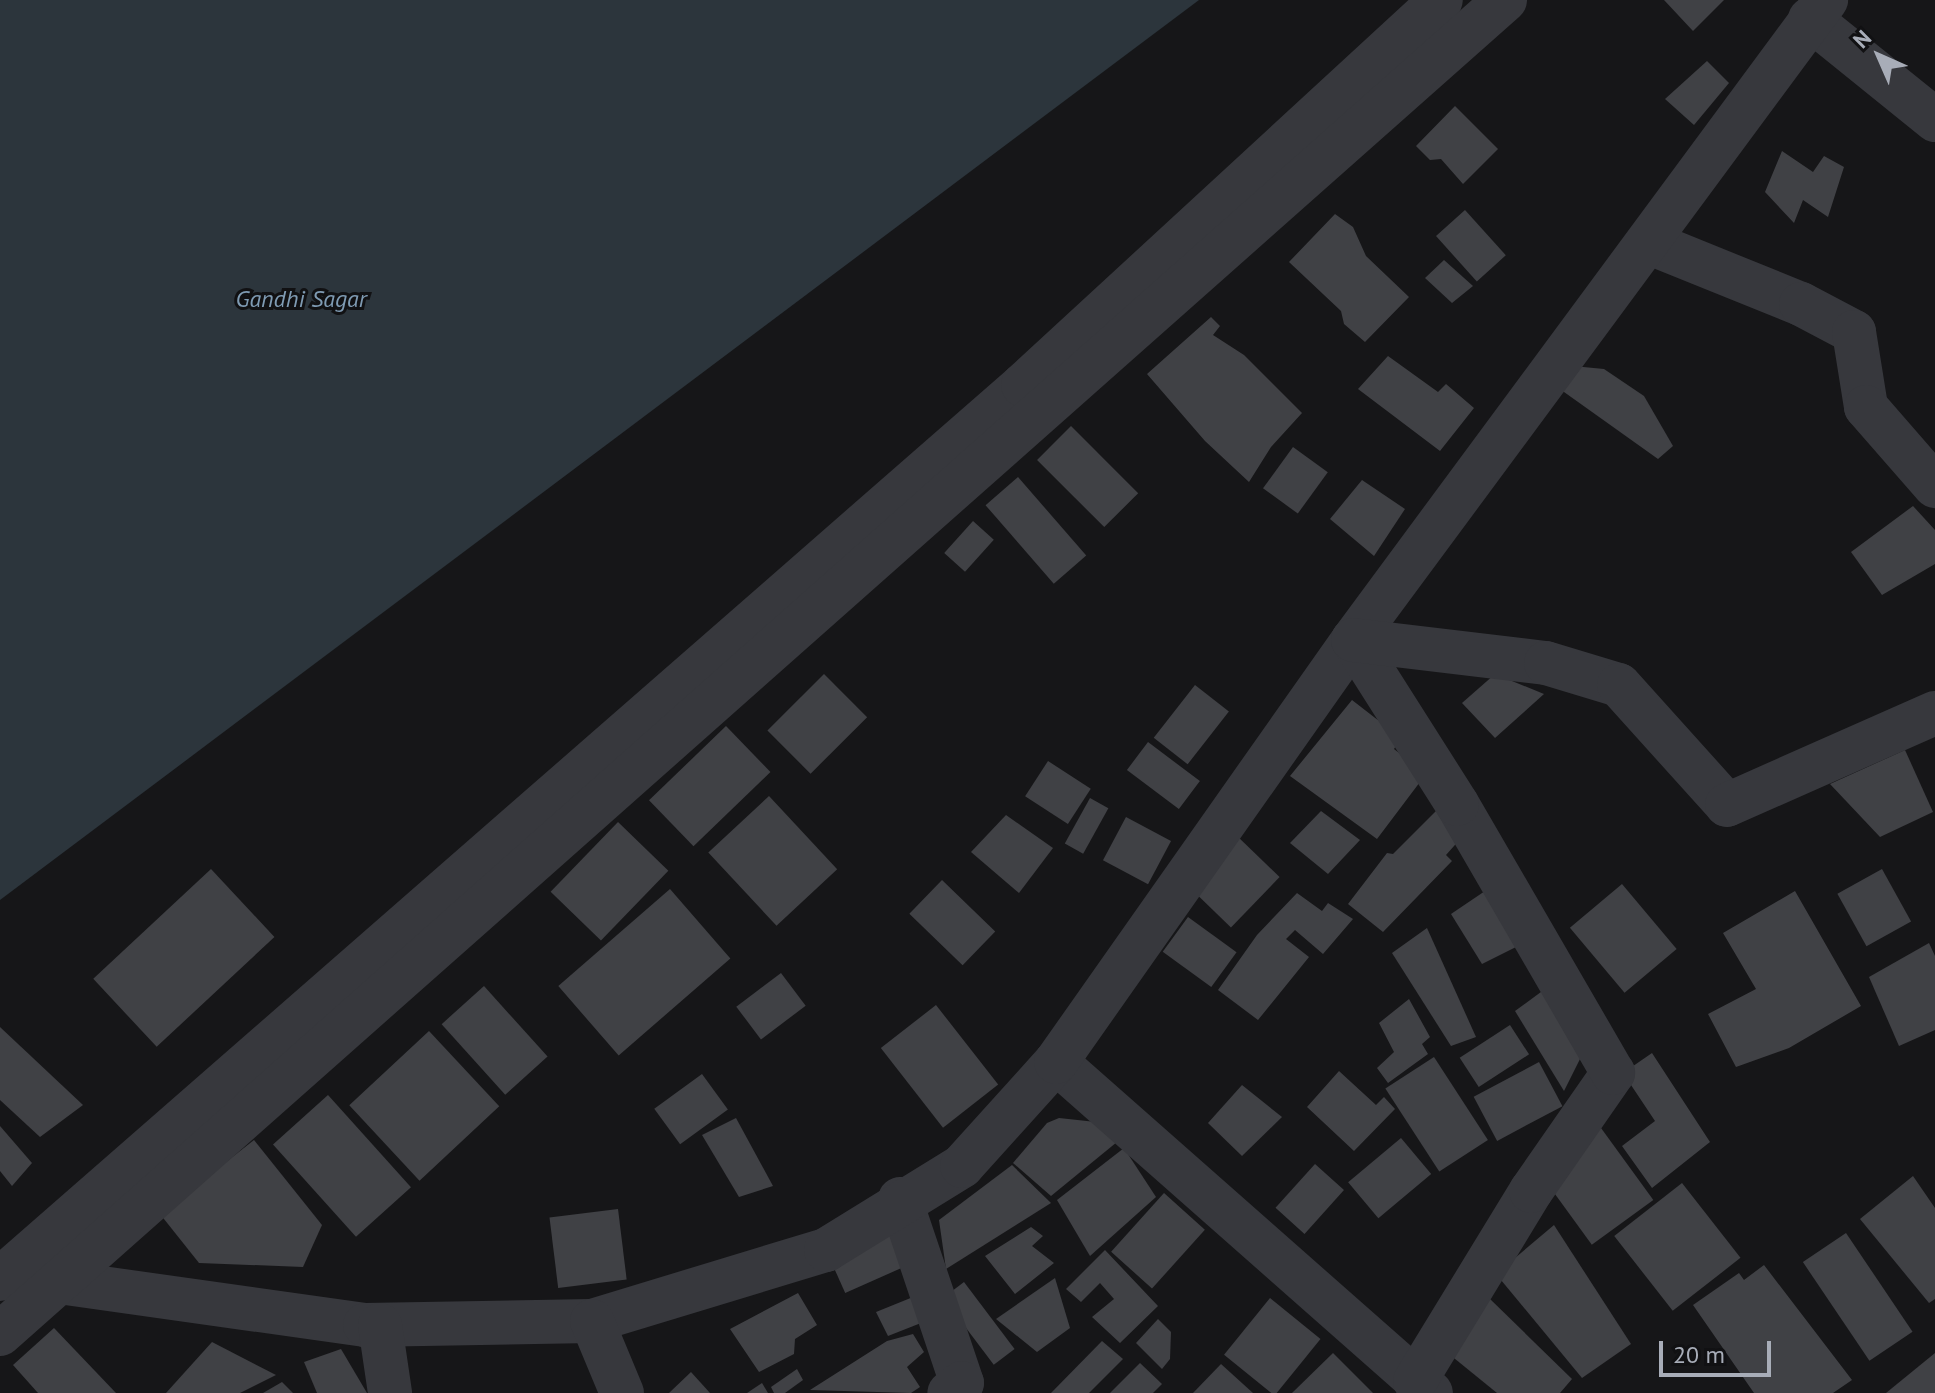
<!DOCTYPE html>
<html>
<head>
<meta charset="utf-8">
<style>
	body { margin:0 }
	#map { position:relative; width:1935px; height:1393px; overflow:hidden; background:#161618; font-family:"PT Sans",sans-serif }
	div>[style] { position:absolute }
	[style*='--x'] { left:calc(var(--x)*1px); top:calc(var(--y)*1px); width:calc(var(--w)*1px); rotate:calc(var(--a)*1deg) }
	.water>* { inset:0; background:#2c353c }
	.building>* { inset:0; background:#404145; transform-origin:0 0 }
	.minor>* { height:44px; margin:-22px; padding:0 22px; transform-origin:22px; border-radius:22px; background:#37383d }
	span { translate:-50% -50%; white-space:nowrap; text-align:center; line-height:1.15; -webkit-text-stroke:6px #111113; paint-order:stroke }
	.water-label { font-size:24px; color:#7f9bb3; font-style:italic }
	.north { position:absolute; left:1839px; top:16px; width:80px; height:80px; -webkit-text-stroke:6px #111113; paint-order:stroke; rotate:315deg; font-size:22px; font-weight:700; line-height:32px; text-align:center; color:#a8adb8 }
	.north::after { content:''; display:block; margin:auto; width:28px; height:36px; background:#a8adb8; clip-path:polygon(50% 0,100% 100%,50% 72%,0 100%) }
	.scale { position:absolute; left:1659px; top:1341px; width:112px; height:36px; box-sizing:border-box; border:4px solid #a8adb8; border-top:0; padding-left:10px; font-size:24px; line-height:28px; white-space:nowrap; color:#a8adb8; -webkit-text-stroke:6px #111113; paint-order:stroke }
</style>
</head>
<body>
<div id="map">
	<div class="water">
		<i style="clip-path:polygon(0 0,1199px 0,0 900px)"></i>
	</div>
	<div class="building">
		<i style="clip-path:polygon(1664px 0,1724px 0,1693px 31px)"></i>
		<i style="clip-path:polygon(1707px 61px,1729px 83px,1694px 125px,1665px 99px)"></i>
		<i style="clip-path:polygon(1455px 106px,1498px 149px,1463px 184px,1441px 159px,1430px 160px,1416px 146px)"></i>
		<i style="clip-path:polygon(1782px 151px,1813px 172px,1824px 156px,1844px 167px,1828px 217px,1803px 200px,1794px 223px,1765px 192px)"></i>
		<i style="left:1465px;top:210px;width:61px;height:39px;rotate:48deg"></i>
		<i style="clip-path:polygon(1335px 214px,1353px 227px,1366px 256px,1409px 297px,1365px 342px,1344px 324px,1341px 311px,1289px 262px)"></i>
		<i style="clip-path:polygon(1444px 260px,1473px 286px,1452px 303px,1425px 278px)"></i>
		<i style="clip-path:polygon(1211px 317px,1220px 326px,1213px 335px,1244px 355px,1302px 413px,1271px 447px,1249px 482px,1205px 441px,1147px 374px)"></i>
		<i style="clip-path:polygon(1388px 356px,1438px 392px,1446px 384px,1474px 408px,1440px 451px,1358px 389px)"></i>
		<i style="clip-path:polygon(1573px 366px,1604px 369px,1644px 396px,1673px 446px,1658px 459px,1557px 387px)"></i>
		<i style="left:1071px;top:426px;width:95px;height:48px;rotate:45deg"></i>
		<i style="left:1293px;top:447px;width:43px;height:51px;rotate:36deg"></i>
		<i style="left:1018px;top:477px;width:104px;height:43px;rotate:49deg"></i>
		<i style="clip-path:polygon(1362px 480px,1405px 509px,1374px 556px,1330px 519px)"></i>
		<i style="clip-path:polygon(1913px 506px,1935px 530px,1935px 564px,1882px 595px,1851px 552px)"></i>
		<i style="left:973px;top:521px;width:28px;height:43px;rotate:42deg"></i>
		<i style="left:824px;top:674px;width:61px;height:80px;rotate:45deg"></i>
		<i style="clip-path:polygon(1495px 674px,1544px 694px,1495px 738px,1462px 703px)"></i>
		<i style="left:1195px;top:685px;width:43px;height:67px;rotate:38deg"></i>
		<i style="clip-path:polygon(1352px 700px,1401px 738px,1394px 749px,1426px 774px,1377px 839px,1290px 776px)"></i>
		<i style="left:726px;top:726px;width:64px;height:107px;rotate:46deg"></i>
		<i style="left:1148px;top:742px;width:65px;height:35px;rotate:37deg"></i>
		<i style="clip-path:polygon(1905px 750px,1933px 812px,1880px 837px,1830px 784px)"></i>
		<i style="left:1048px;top:761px;width:51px;height:42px;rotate:33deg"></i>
		<i style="left:769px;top:796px;width:100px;height:83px;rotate:47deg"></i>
		<i style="left:1090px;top:798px;width:21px;height:52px;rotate:29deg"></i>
		<i style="clip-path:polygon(1321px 811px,1360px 840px,1328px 874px,1290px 843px)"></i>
		<i style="clip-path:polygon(1436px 811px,1462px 837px,1446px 855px,1452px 861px,1383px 932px,1348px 904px,1387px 853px,1393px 854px)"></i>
		<i style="clip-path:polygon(1006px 815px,1053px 848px,1019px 893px,971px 852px)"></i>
		<i style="left:1126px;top:817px;width:51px;height:49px;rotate:28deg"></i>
		<i style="left:618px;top:822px;width:70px;height:97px;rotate:44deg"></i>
		<i style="left:1235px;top:834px;width:62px;height:70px;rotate:44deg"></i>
		<i style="left:211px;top:869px;width:93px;height:161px;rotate:47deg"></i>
		<i style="left:1882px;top:869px;width:60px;height:51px;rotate:61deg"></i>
		<i style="left:942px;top:880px;width:74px;height:47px;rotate:44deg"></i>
		<i style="left:1622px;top:884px;width:85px;height:68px;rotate:50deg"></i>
		<i style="left:670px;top:889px;width:92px;height:148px;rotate:49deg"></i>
		<i style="clip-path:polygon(1488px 889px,1518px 946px,1482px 964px,1451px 914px)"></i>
		<i style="clip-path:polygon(1795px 891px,1861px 1006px,1789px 1048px,1736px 1067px,1708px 1014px,1756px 989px,1723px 933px)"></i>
		<i style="clip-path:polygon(1297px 893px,1322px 911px,1328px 903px,1353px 919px,1323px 954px,1295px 930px,1286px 939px,1309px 957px,1258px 1020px,1218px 990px,1257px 935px)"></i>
		<i style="left:1188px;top:917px;width:60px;height:43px;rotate:36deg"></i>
		<i style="clip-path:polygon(1427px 928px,1476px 1037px,1451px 1046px,1392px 953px)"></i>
		<i style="clip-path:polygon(1929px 943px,1935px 956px,1935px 1030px,1899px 1046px,1869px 977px)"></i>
		<i style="left:781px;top:973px;width:41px;height:56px;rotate:53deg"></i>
		<i style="left:484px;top:986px;width:95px;height:57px;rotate:48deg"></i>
		<i style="clip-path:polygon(1545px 989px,1584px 1051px,1564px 1091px,1515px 1011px)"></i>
		<i style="clip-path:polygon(1409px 999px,1430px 1037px,1422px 1044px,1428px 1054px,1388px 1083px,1377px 1068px,1394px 1052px,1379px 1023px)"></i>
		<i style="left:936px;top:1005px;width:101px;height:70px;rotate:52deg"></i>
		<i style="left:1510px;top:1025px;width:35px;height:60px;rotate:57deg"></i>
		<i style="clip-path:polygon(0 1027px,83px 1105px,40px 1137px,0 1100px)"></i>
		<i style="left:429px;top:1031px;width:103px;height:109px;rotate:47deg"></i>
		<i style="clip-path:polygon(1652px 1053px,1710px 1142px,1652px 1188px,1622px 1146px,1655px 1121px,1623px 1073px)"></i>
		<i style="left:1434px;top:1057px;width:99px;height:58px;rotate:57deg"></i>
		<i style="left:1539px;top:1062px;width:50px;height:74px;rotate:62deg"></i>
		<i style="clip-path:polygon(1339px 1071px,1376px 1105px,1384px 1097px,1395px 1109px,1354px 1151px,1307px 1107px)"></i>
		<i style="left:702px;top:1074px;width:44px;height:59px;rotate:54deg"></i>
		<i style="clip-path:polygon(1242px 1085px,1282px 1117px,1242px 1156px,1208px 1123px)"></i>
		<i style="left:328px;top:1095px;width:124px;height:74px;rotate:48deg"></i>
		<i style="clip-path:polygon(736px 1118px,773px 1186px,739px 1197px,702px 1135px)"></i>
		<i style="clip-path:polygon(1059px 1118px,1096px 1122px,1117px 1142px,1051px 1196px,1013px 1163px,1047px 1123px)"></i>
		<i style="clip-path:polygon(0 1126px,32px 1163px,12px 1186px,0 1171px)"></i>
		<i style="left:1601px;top:1128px;width:89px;height:76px;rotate:54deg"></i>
		<i style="left:1401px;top:1138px;width:47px;height:69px;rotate:50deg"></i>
		<i style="clip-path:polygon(254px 1140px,322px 1225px,303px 1267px,199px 1263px,160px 1214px)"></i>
		<i style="clip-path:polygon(1124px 1148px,1156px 1197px,1090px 1256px,1057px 1200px)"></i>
		<i style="left:1315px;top:1164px;width:39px;height:59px;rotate:42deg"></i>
		<i style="clip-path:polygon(1012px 1165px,1051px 1203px,946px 1269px,939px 1220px)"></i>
		<i style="clip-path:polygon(1913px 1176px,1935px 1208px,1935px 1299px,1929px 1303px,1860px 1219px)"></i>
		<i style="left:1682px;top:1183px;width:95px;height:86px;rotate:52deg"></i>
		<i style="left:1164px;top:1193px;width:55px;height:79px;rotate:42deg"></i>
		<i style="left:618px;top:1209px;width:71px;height:69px;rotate:83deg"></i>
		<i style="clip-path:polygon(1554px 1225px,1631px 1344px,1582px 1378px,1496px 1274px)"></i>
		<i style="clip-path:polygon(1031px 1227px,1043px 1236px,1032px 1246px,1054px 1263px,1015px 1294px,985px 1256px)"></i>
		<i style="left:894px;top:1233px;width:35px;height:69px;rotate:66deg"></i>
		<i style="left:1846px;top:1233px;width:119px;height:52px;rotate:56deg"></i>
		<i style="clip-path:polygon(1105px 1250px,1158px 1306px,1120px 1343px,1092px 1317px,1114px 1299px,1100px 1283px,1081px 1302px,1066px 1289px)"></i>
		<i style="clip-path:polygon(1764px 1265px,1852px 1380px,1833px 1393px,1754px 1393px,1693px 1305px,1739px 1273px,1744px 1280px)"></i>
		<i style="clip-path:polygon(1055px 1278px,1070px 1328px,1037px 1352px,996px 1319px)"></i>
		<i style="left:964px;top:1282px;width:84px;height:26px;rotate:53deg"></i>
		<i style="clip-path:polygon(798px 1293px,817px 1325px,795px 1339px,794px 1354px,759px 1372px,730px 1329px)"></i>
		<i style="clip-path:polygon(918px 1295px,921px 1323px,888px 1336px,876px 1312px)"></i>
		<i style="left:1270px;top:1298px;width:65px;height:73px;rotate:39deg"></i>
		<i style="clip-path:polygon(1489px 1298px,1572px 1379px,1560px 1393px,1497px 1393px,1449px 1354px)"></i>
		<i style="clip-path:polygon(1158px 1319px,1171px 1332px,1170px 1359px,1162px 1369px,1136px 1343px)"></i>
		<i style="clip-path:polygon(54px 1328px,116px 1393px,38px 1393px,13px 1365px)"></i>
		<i style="clip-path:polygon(913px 1334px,924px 1352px,907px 1367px,920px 1387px,911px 1393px,810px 1390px,887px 1341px)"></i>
		<i style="clip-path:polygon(1102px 1341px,1123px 1359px,1089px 1393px,1051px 1393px)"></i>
		<i style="clip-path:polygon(212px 1342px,276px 1375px,240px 1393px,166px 1393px)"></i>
		<i style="clip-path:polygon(341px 1349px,367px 1393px,317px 1393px,304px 1362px)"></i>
		<i style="clip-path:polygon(1333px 1353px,1373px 1393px,1292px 1393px)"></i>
		<i style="clip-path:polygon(1935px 1353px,1935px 1393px,1886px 1393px)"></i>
		<i style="clip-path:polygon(1140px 1363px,1162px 1384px,1153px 1393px,1110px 1393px)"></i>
		<i style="clip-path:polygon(1221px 1364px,1253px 1393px,1193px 1393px)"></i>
		<i style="clip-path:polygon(797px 1369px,803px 1380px,785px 1393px,774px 1393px,771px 1387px)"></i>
		<i style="clip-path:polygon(691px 1372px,710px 1393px,669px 1393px)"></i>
		<i style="clip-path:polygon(282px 1382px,293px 1393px,263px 1393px)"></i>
		<i style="clip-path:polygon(762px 1383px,768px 1393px,747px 1393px)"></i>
	</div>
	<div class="minor">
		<i style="--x:1810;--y:19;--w:161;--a:38.9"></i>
		<i style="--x:1650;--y:243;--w:163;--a:22"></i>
		<i style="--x:1801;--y:304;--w:60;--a:27.8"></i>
		<i style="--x:1854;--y:332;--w:76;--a:80.9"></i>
		<i style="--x:1866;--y:407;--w:105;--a:48.9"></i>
		<i style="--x:1056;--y:1062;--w:500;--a:41.43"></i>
		<i style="--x:900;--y:1199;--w:194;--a:71.4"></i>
		<i style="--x:962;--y:1383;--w:16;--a:142"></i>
		<i style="--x:0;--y:1279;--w:1359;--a:-41.15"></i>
		<i style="--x:1023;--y:385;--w:568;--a:-42.65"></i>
		<i style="--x:59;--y:1282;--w:309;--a:8"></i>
		<i style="--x:365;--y:1325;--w:227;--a:-1"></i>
		<i style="--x:592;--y:1321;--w:245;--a:-16.9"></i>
		<i style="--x:826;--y:1250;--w:160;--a:-31.7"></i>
		<i style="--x:962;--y:1166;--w:140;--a:-47.9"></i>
		<i style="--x:1056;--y:1062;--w:516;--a:-54.86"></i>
		<i style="--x:1353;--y:640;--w:796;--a:-53.53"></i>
		<i style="--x:592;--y:1321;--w:78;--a:67.4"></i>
		<i style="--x:380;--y:1325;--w:69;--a:81.6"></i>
		<i style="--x:0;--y:1334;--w:2011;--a:-41.55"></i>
		<i style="--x:1415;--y:1381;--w:223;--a:-58.6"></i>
		<i style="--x:1531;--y:1191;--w:144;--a:-55.2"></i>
		<i style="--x:1613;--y:1073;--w:311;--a:-120.1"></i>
		<i style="--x:1457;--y:804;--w:194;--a:-122.4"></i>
		<i style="--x:1353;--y:640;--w:194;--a:6.8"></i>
		<i style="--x:1546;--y:663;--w:76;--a:16.8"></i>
		<i style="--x:1619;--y:685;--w:161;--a:48"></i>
		<i style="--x:1727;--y:805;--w:227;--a:-23.9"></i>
	</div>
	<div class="water-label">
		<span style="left:301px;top:299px">Gandhi Sagar</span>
	</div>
	<div class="north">N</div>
	<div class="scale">20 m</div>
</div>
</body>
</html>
